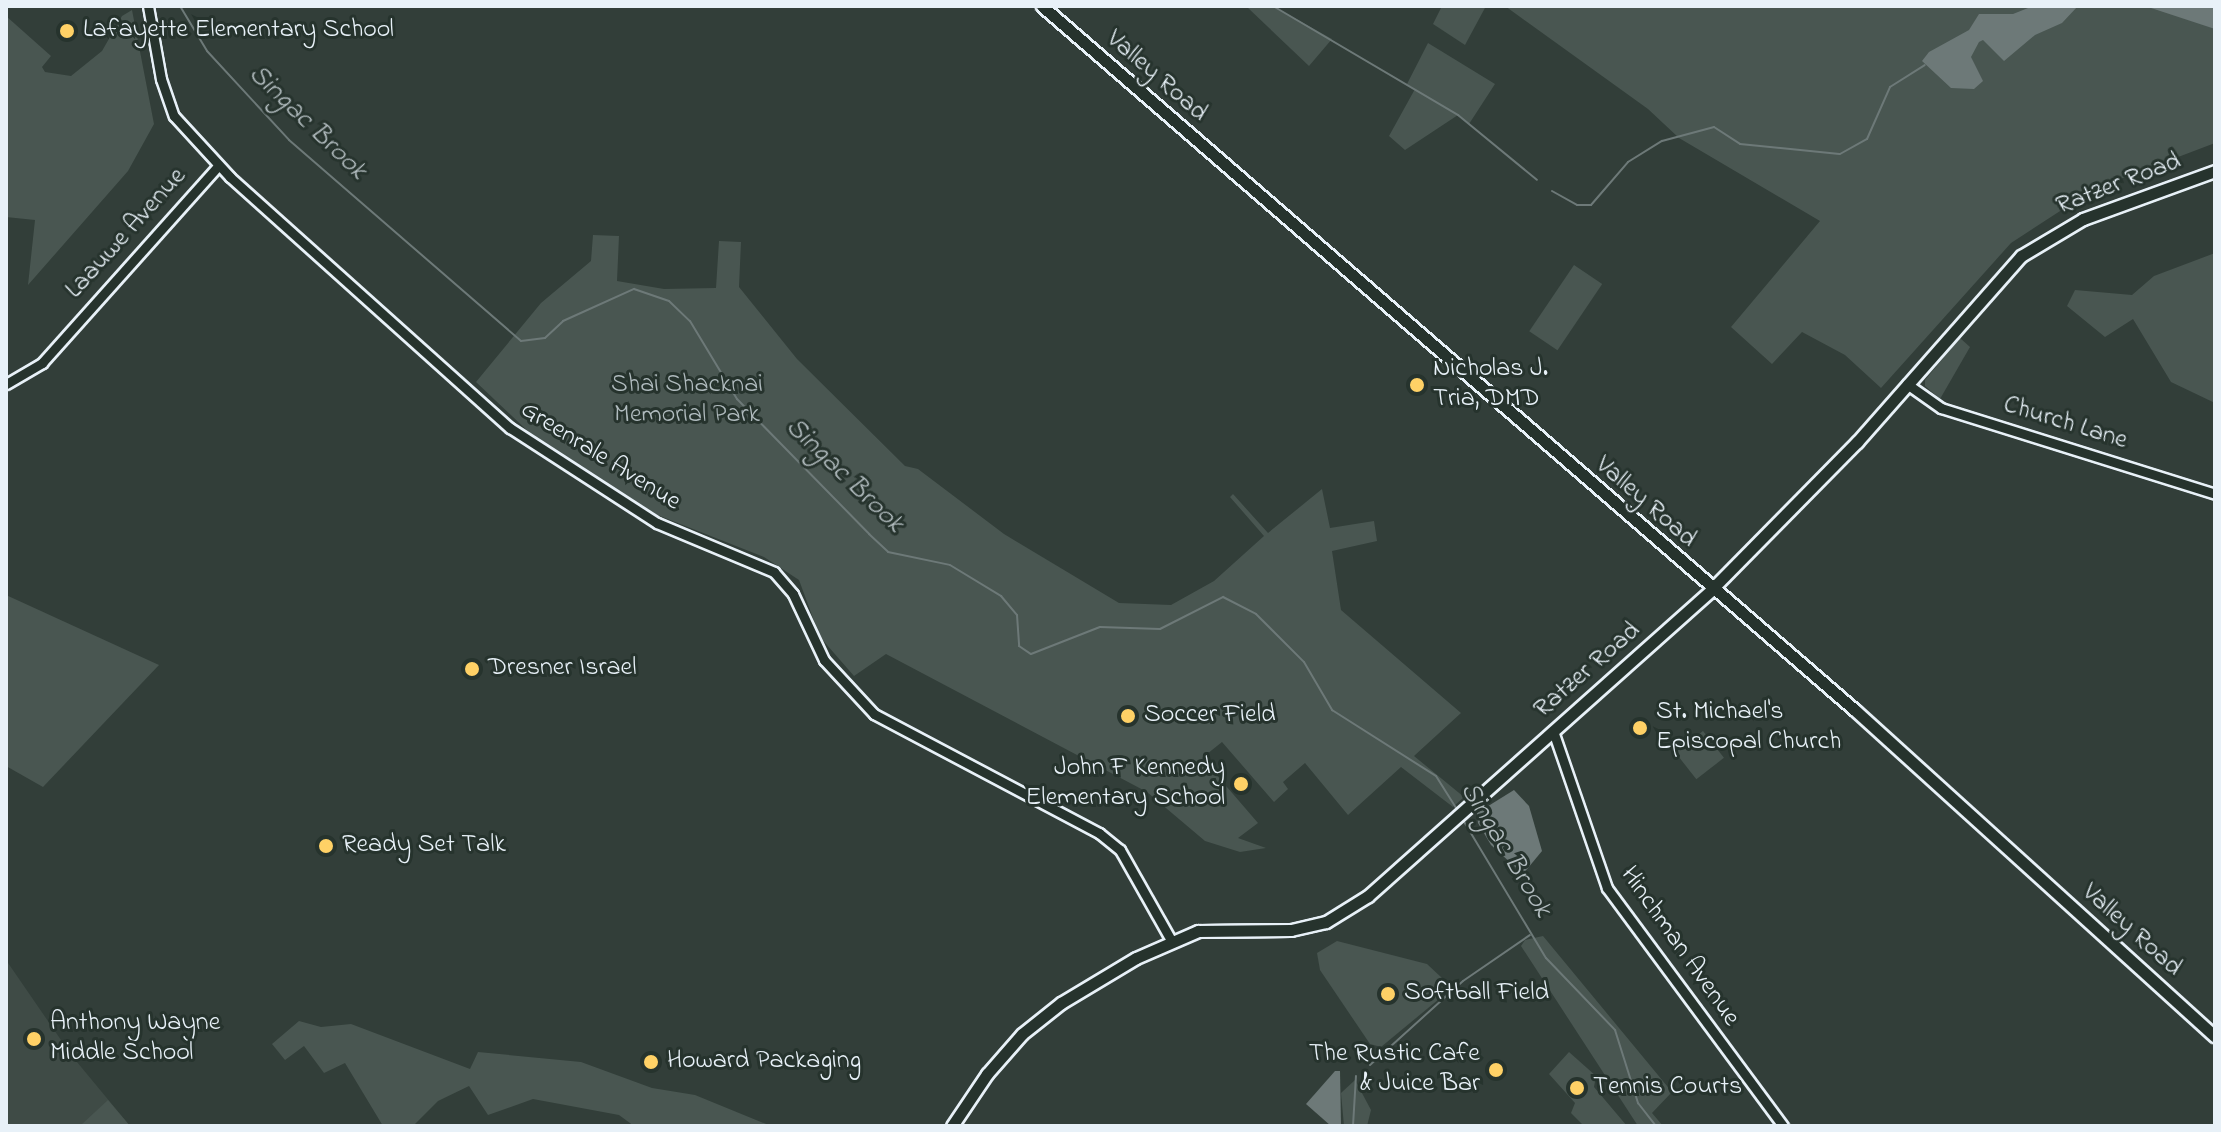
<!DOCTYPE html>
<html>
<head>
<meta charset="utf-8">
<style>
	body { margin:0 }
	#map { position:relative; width:2221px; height:1132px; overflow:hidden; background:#323e39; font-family:"Indie Flower",sans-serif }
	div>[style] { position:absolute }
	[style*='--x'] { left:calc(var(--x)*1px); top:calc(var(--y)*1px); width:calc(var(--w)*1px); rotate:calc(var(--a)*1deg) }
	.built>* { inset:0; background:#3f4b46 }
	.green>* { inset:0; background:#495651; transform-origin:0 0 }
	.water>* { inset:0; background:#6d7978 }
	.stream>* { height:2px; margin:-1px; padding:0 1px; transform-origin:1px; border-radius:1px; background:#6d7978 }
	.roads { filter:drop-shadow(2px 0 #e8f1f8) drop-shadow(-2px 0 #e8f1f8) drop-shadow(0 2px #e8f1f8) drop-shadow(0 -2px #e8f1f8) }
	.tertiary>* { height:9px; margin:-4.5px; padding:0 4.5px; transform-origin:4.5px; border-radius:4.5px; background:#26332d }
	.primary>* { height:11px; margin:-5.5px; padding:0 5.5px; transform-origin:5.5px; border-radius:5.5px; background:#26332d }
	.dots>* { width:22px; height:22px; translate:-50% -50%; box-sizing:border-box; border:4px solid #26332d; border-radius:50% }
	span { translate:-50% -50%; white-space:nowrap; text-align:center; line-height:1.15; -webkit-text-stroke:6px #26332d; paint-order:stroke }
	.poi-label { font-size:26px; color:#e8f1f8 }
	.left { translate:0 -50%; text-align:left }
	.right { translate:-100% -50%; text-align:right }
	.street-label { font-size:26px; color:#e8f1f8 }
	.park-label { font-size:26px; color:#b0bbbe }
	.water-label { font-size:28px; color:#b1bbbe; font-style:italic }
	.frame { position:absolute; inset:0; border:8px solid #e8f1f8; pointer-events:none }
</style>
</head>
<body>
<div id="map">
	<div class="built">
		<i style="clip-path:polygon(6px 960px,72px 1056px,130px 1126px,6px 1126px)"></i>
	</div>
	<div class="green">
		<i style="clip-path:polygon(1273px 6px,1332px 39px,1309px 66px,1247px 7px)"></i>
		<i style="clip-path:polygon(1442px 6px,1486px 6px,1465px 45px,1433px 24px)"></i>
		<i style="clip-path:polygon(1505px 6px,2215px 6px,2215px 143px,2094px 189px,2011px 243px,1881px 388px,1845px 355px,1802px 332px,1772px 364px,1731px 327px,1820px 221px,1679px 138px,1648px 109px)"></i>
		<i style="clip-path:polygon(132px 10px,154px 124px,128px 171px,28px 285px,35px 220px,6px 217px,6px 16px,51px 56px,42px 67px,45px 72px,71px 76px,102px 51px,122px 16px)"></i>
		<i style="clip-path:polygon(1428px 43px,1495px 84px,1469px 124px,1458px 115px,1405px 150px,1389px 136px,1415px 89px,1407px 84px)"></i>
		<i style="clip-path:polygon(593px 235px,619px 236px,617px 281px,664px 289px,716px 288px,719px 241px,741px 242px,739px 287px,797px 359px,905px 466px,918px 469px,1004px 534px,1119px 603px,1171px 605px,1214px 581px,1264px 536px,1230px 497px,1233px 494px,1268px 533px,1322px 489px,1330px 528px,1374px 521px,1377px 541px,1332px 551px,1341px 610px,1461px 713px,1414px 756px,1464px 797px,1453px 807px,1401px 767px,1348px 815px,1305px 763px,1283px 782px,1288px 789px,1274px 802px,1222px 742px,1202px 758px,1258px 823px,1238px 838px,1266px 848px,1240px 852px,1205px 841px,1147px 792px,886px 654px,854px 676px,820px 637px,799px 580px,764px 557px,655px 514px,532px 435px,476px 382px,541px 303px,591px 261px)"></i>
		<i style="clip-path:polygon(2215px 253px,2215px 403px,2171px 382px,2133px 319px,2105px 337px,2067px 306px,2075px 290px,2132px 295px,2154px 276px)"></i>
		<i style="left:1574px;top:265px;width:34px;height:80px;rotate:34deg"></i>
		<i style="clip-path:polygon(1960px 338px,1970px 347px,1940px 399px,1925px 386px,1925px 380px)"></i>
		<i style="clip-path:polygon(6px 595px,159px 665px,43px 787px,6px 766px)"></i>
		<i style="left:1703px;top:731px;width:34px;height:35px;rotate:52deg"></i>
		<i style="clip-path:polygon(1543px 936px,1672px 1092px,1652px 1113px,1663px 1126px,1638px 1126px,1521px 946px,1525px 940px)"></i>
		<i style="clip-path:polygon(1337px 941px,1427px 964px,1442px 978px,1439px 999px,1381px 1047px,1370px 1044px,1320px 970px,1317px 953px)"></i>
		<i style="clip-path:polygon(299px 1021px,321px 1027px,351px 1024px,470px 1069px,478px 1052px,581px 1062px,652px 1088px,695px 1095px,771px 1126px,634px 1126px,619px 1115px,533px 1099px,488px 1115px,469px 1086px,438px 1101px,413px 1126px,383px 1126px,345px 1063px,324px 1073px,304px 1046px,285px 1060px,272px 1044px)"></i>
		<i style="clip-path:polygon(1569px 1052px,1596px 1076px,1594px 1087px,1627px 1126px,1584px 1126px,1571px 1113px,1575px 1103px,1549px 1074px)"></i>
		<i style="clip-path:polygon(1355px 1080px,1371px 1110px,1367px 1126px,1344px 1126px,1341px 1093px)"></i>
		<i style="clip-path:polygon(108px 1100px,130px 1126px,80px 1126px,81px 1125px)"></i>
	</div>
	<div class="water">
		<i style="clip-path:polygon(2033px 6px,2078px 6px,2062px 23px,2035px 35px,2004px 61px,1983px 40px,1979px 42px,1971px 57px,1983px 81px,1974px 89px,1951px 88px,1922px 61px,1929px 52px,1969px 30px,1979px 14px,2013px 14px)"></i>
		<i style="clip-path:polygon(2145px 6px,2215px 6px,2215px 29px)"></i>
		<i style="clip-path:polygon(1514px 790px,1529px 806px,1542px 851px,1523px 874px,1491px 845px,1478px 823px,1477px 813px)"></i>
		<i style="clip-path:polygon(1335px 1071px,1340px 1071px,1341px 1126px,1331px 1126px,1306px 1104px)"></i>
	</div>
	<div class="stream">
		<i style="--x:180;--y:6;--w:52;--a:59"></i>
		<i style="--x:207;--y:51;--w:121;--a:47.3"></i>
		<i style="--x:289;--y:140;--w:307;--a:40.9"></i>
		<i style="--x:521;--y:341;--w:24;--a:-7"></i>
		<i style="--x:545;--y:338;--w:25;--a:-43"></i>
		<i style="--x:563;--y:321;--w:78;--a:-24.3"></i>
		<i style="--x:634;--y:289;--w:37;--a:19"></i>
		<i style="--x:669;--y:301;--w:29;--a:44"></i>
		<i style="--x:690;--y:321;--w:91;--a:58.9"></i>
		<i style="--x:737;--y:399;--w:189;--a:45.6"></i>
		<i style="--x:869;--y:534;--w:26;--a:43"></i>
		<i style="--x:888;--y:552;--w:63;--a:11.8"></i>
		<i style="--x:950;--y:565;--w:60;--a:31.3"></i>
		<i style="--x:1001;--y:596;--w:25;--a:50"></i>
		<i style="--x:1017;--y:615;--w:31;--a:86"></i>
		<i style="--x:1019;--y:646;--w:14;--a:34"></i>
		<i style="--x:1031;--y:654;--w:74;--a:-21.4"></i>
		<i style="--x:1100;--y:627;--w:60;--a:1.9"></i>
		<i style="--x:1160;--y:629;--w:71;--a:-26.9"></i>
		<i style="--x:1223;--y:597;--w:37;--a:27"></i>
		<i style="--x:1256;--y:614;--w:68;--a:45"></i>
		<i style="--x:1304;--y:662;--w:56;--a:59.7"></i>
		<i style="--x:1332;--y:710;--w:123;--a:32.4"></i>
		<i style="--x:1436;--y:776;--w:41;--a:57.8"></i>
		<i style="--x:1273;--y:6;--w:215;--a:30.5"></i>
		<i style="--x:1458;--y:115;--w:102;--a:39.4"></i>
		<i style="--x:1552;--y:191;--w:29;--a:29"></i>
		<i style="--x:1577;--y:205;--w:14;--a:0"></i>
		<i style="--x:1591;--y:205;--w:57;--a:-49.3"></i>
		<i style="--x:1628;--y:162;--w:40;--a:-32"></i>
		<i style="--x:1662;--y:141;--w:54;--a:-15.1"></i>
		<i style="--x:1714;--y:127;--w:31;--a:33"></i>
		<i style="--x:1740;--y:144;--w:100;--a:5.7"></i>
		<i style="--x:1840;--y:154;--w:31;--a:-29"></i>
		<i style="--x:1867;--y:139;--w:57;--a:-66.1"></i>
		<i style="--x:1890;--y:87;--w:41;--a:-32.2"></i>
		<i style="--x:1463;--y:820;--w:161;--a:59"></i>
		<i style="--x:1546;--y:958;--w:100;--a:46.2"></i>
		<i style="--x:1615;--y:1030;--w:77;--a:72.5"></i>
		<i style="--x:1638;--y:1103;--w:29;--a:52"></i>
		<i style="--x:1370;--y:1065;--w:125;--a:-42.1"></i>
		<i style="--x:1463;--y:981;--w:81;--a:-34.5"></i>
		<i style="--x:1353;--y:1126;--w:50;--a:-86.6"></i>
	</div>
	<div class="roads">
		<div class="tertiary">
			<i style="--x:148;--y:6;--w:74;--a:79.9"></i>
			<i style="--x:161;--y:79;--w:39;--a:71"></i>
			<i style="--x:174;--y:116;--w:83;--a:47.4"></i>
			<i style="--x:230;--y:177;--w:376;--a:41.9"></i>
			<i style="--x:510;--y:428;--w:175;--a:32.9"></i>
			<i style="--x:657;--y:523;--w:127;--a:22.7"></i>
			<i style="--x:774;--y:572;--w:29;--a:49"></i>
			<i style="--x:793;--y:594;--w:73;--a:64.8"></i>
			<i style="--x:824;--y:660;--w:74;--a:47.2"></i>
			<i style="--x:874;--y:714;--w:255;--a:27.9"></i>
			<i style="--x:1099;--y:833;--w:27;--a:39"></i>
			<i style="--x:1120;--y:850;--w:103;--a:60.5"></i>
			<i style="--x:6;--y:384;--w:42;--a:-30.3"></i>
			<i style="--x:42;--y:363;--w:264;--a:-48.2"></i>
			<i style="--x:1907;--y:384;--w:42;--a:35.2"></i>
			<i style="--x:1941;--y:408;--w:287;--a:17.4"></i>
			<i style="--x:1553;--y:731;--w:166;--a:71"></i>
			<i style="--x:1607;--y:888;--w:296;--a:53.5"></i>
		</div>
		<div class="primary">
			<i style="--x:1042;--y:6;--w:1077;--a:40.9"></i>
			<i style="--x:1856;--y:711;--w:484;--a:42.2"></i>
			<i style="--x:952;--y:1126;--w:63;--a:-56.1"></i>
			<i style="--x:987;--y:1074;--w:53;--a:-48.8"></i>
			<i style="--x:1022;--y:1034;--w:50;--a:-38.5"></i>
			<i style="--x:1061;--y:1003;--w:87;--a:-31"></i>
			<i style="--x:1136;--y:958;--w:68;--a:-23.5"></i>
			<i style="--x:1198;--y:931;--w:93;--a:-0.6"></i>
			<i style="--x:1291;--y:930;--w:36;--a:-13"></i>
			<i style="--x:1326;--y:922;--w:49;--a:-31.8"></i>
			<i style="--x:1368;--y:896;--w:460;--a:-41.7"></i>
			<i style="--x:1711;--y:590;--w:208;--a:-45.4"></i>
			<i style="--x:1857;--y:442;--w:248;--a:-48.6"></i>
			<i style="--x:2021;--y:256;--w:72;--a:-30.8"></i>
			<i style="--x:2083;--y:219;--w:140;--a:-20"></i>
		</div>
	</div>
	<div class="dots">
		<i style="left:67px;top:31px;background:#ffd166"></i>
		<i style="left:1417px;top:385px;background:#ffd166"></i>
		<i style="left:472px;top:669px;background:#ffd166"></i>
		<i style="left:1128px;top:716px;background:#ffd166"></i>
		<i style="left:1640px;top:728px;background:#ffd166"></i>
		<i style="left:1241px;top:784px;background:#ffd166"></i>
		<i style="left:326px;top:846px;background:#ffd166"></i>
		<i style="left:1388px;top:994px;background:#ffd166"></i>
		<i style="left:34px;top:1039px;background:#ffd166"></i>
		<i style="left:651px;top:1062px;background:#ffd166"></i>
		<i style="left:1496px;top:1070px;background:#ffd166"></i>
		<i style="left:1577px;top:1088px;background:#ffd166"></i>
	</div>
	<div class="poi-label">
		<span class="left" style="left:83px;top:31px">Lafayette Elementary School</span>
		<span class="left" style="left:1433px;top:385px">Nicholas J.<br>Tria, DMD</span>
		<span class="left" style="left:488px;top:669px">Dresner Israel</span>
		<span class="left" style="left:1656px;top:728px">St. Michael's<br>Episcopal Church</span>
		<span class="left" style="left:1144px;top:716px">Soccer Field</span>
		<span class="right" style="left:1225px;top:784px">John F Kennedy<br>Elementary School</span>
		<span class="left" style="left:342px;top:846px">Ready Set Talk</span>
		<span class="left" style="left:1404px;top:994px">Softball Field</span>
		<span class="left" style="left:50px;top:1039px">Anthony Wayne<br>Middle School</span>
		<span class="right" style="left:1480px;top:1070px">The Rustic Cafe<br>&amp; Juice Bar</span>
		<span class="left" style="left:667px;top:1062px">Howard Packaging</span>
		<span class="left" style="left:1593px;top:1088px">Tennis Courts</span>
	</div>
	<div class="street-label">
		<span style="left:1156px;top:77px;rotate:41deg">Valley Road</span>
		<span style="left:2119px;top:185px;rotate:-21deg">Ratzer Road</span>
		<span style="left:127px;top:234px;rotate:-48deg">Laauwe Avenue</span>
		<span style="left:2065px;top:424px;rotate:17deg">Church Lane</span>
		<span style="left:600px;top:457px;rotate:32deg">Greenrale Avenue</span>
		<span style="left:1645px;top:503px;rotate:41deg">Valley Road</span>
		<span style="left:1588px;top:671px;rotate:-41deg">Ratzer Road</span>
		<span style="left:2131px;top:931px;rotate:42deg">Valley Road</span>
		<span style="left:1679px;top:947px;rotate:55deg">Hinchman Avenue</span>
	</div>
	<div class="park-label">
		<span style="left:687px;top:401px">Shai Shacknai<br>Memorial Park</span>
	</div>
	<div class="water-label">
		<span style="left:307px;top:123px;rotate:44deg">Singac Brook</span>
		<span style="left:844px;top:476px;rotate:44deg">Singac Brook</span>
		<span style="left:1505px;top:850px;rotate:59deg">Singac Brook</span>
	</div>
	<div class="frame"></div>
</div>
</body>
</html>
